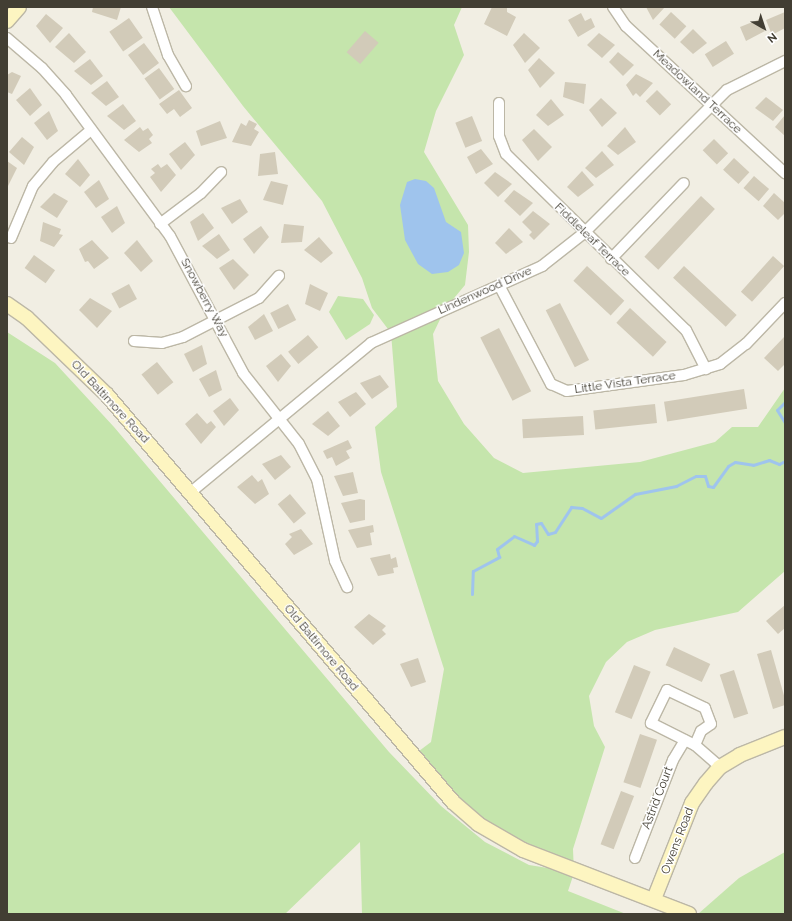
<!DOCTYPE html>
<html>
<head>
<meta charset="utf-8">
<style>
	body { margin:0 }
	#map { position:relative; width:792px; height:921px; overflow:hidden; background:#f1eee3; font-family:Raleway,sans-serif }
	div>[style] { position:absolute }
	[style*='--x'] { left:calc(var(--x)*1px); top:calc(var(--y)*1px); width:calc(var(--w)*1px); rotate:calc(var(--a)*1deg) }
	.green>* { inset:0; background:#c5e5ac }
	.water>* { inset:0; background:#9fc4ed }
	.stream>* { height:3px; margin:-1.5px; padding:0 1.5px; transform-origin:1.5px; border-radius:1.5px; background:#9fc4ed }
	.building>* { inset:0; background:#d2cbb9; transform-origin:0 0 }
	.roads { filter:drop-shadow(1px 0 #bcb7a6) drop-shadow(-1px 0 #bcb7a6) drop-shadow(0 1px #bcb7a6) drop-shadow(0 -1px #bcb7a6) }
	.street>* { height:10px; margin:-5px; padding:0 5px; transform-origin:5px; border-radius:5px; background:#fff }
	.secondary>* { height:14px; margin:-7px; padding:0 7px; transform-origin:7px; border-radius:7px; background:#fdf5c1 }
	span { translate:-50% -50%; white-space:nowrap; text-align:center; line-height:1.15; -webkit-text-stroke:3px #fff; paint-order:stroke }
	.street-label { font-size:12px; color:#423e33 }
	.frame { position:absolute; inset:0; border:8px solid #423e33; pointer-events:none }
	.north { position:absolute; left:744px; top:8px; width:40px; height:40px; -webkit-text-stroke:3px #fff; paint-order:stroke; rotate:141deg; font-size:11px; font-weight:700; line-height:16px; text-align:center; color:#423e33 }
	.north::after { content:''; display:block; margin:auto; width:14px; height:18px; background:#423e33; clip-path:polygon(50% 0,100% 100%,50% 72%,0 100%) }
</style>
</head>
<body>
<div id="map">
	<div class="green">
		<i style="clip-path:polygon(169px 7px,462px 7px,454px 25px,464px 55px,436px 111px,424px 152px,468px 225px,469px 252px,465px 285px,445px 309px,433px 334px,438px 381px,464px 424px,494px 458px,523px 473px,640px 462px,715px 442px,732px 427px,758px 427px,785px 388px,785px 571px,738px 612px,655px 630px,627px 642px,606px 662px,589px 696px,594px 726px,605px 747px,573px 849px,574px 873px,568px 891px,626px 914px,362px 914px,360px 842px,285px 914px,7px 914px,7px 332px,55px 363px,114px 427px,389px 752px,441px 806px,485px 842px,529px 865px,573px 872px,495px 835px,411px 757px,431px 742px,444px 669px,381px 472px,375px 427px,397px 407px,391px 333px,372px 308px,362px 278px,322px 201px,243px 106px)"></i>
		<i style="clip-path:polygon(338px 296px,363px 299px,374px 315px,370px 324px,346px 340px,329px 312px)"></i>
		<i style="clip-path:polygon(785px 852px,785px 914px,698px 914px,739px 878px)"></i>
	</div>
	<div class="water">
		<i style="clip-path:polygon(415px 179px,426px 181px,434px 188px,446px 222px,461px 232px,464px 253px,459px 265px,448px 272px,432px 274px,418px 264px,405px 240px,400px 205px,407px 182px)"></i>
	</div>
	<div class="stream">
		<i style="--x:785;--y:402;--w:11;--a:135"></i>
		<i style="--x:777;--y:410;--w:15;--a:58"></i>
		<i style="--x:472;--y:594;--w:23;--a:-88"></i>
		<i style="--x:473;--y:571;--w:30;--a:-28"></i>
		<i style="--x:499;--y:557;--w:8;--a:-104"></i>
		<i style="--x:497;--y:549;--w:21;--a:-37"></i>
		<i style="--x:514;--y:536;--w:22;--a:24"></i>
		<i style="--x:534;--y:545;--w:5;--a:-53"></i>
		<i style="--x:537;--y:541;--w:17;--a:-93"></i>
		<i style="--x:536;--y:524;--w:5;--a:-11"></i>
		<i style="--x:541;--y:523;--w:13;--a:58"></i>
		<i style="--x:548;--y:534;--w:7;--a:-16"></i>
		<i style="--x:555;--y:532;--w:30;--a:-57"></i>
		<i style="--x:571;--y:507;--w:11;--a:5"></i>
		<i style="--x:582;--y:508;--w:21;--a:28"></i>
		<i style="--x:601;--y:518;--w:42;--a:-35.2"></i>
		<i style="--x:635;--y:494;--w:42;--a:-11"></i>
		<i style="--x:676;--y:486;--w:22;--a:-27"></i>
		<i style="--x:696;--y:476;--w:9;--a:0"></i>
		<i style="--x:705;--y:476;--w:10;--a:73"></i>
		<i style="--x:708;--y:486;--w:5;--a:11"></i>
		<i style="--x:713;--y:487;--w:26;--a:-54"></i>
		<i style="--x:728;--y:466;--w:8;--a:-30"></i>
		<i style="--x:735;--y:462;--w:18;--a:9"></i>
		<i style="--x:753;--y:465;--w:17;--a:-17"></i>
		<i style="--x:769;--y:460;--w:11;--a:22"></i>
		<i style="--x:779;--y:464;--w:7;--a:-27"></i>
	</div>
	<div class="building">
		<i style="clip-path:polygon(93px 7px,121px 7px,117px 20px,92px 12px)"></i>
		<i style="clip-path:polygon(492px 7px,507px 7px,507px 12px,516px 17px,507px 36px,484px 24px)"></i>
		<i style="clip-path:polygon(646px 7px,665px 7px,653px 20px)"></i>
		<i style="left:671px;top:12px;width:21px;height:17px;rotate:43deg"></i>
		<i style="clip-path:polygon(785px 12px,785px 28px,772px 35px,766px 20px)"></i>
		<i style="clip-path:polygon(581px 13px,585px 21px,591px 18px,595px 27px,578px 37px,568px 20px)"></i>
		<i style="clip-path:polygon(46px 14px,63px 28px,50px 43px,36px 26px)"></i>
		<i style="left:129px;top:18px;width:24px;height:24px;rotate:55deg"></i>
		<i style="clip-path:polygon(760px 19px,765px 31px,746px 41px,740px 27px)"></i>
		<i style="clip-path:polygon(693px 29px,707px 43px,693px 54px,680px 42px)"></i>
		<i style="left:365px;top:31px;width:18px;height:28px;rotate:41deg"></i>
		<i style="clip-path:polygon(69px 33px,86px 52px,74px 63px,55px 47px)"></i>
		<i style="clip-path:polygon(524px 33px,540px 48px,525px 63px,513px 45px)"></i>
		<i style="clip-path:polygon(599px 33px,615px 45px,602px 58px,587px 45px)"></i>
		<i style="left:726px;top:41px;width:15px;height:25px;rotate:58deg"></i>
		<i style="left:144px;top:43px;width:25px;height:20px;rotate:53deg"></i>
		<i style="clip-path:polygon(618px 52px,634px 65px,623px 76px,609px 62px)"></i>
		<i style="clip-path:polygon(539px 58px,555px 73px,540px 88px,528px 70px)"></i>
		<i style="clip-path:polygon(90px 59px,103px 76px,91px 85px,74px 71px)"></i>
		<i style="left:159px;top:68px;width:26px;height:18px;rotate:54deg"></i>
		<i style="clip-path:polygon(12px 72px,21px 76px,12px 94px,7px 92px,7px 75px)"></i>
		<i style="clip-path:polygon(636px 74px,653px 83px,640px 97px,636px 93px,633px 96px,626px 85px)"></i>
		<i style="clip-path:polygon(107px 81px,119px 97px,106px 106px,91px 93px)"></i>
		<i style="clip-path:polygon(565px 82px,586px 84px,584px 104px,563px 97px)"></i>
		<i style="clip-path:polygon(30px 88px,42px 105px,30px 116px,16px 100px)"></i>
		<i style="clip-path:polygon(179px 90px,192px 108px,180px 117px,174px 109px,167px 114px,159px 104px)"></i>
		<i style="left:657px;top:90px;width:20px;height:16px;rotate:45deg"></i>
		<i style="clip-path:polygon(766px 97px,783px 110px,773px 121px,755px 108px)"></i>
		<i style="clip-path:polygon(601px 98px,617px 113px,602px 127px,589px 110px)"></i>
		<i style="clip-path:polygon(551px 99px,564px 115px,548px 126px,536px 115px)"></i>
		<i style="clip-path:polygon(123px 104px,136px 121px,124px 130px,107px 116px)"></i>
		<i style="clip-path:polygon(49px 111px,58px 131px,47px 140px,34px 123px)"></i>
		<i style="clip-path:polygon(785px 115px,785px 136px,775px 127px)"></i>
		<i style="left:472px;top:116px;width:27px;height:18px;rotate:68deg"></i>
		<i style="clip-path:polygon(249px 120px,257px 124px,254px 129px,259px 132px,251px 146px,232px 142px,241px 123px,246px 126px)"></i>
		<i style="clip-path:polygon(220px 121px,227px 138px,201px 146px,196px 131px)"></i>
		<i style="clip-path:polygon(140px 127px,143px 131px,148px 128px,153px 135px,149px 139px,152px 143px,139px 152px,124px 140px)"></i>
		<i style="clip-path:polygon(625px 127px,636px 142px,618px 155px,607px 146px)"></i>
		<i style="clip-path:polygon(534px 129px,552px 147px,538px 161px,522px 140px)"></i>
		<i style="clip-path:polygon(22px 137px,34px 147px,24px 165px,9px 152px)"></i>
		<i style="left:714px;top:139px;width:20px;height:16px;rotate:45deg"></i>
		<i style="clip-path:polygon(185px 142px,195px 155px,181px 170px,169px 154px)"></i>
		<i style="clip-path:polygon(481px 149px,493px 164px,476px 174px,467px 157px)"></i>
		<i style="clip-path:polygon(602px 151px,614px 165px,596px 178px,585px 168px)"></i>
		<i style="clip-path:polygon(275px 152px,278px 174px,258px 176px,260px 154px)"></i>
		<i style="left:734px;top:158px;width:21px;height:16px;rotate:43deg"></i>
		<i style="clip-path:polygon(78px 159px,90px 175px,80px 187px,65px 174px)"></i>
		<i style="clip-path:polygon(7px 161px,17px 168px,7px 188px)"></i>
		<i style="clip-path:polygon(158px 164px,161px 168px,167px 164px,176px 175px,161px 192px,150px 177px,155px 173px,151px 169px)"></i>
		<i style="clip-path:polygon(582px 171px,594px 185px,578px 197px,567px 187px)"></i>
		<i style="clip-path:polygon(495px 172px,512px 184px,498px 197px,484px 183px)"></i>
		<i style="left:754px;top:176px;width:20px;height:16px;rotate:41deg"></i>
		<i style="clip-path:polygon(99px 180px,109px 199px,96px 208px,84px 192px)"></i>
		<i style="clip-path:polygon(271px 181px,288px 185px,283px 205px,263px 200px)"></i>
		<i style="clip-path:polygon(514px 190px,533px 203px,520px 216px,504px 201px)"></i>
		<i style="clip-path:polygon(54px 193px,68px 201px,57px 218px,40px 207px)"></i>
		<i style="clip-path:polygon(774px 193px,785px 203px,785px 213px,778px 220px,763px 206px)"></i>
		<i style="left:701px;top:196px;width:19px;height:83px;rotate:43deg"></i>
		<i style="clip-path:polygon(240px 199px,248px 212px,232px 224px,221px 208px)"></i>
		<i style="clip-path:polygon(117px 206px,125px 223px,112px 233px,101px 217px)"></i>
		<i style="clip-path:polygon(533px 211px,550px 224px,534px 240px,529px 235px,532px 232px,522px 222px)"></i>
		<i style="clip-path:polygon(203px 213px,214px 228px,198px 241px,190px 222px)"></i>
		<i style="clip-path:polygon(43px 222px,61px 229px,59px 234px,63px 235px,54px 247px,40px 241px)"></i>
		<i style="clip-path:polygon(284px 224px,304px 226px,302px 242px,281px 243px)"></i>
		<i style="clip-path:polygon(261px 226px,269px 237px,254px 254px,243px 239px)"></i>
		<i style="clip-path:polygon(509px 228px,523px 242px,506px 254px,495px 243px)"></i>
		<i style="clip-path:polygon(219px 234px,230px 250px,217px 259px,202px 246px)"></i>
		<i style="clip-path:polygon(319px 237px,333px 253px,321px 263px,304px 250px)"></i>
		<i style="clip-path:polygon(92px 240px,109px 258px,94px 269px,88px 261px,85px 262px,79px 249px)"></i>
		<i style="clip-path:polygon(137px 240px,153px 261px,141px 272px,124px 253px)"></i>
		<i style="left:34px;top:255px;width:26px;height:16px;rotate:36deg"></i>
		<i style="left:773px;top:256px;width:15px;height:48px;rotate:42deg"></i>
		<i style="clip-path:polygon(233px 259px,249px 275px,234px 290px,219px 268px)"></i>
		<i style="left:587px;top:266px;width:51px;height:20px;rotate:43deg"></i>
		<i style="left:684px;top:266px;width:72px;height:16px;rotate:43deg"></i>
		<i style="left:129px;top:284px;width:17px;height:20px;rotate:62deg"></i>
		<i style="clip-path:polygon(310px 284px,328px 293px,320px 311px,305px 304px)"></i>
		<i style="clip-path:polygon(90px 298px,112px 311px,97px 328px,79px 310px)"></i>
		<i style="left:560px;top:303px;width:64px;height:16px;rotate:63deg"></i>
		<i style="left:288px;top:304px;width:18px;height:20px;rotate:63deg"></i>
		<i style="left:630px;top:308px;width:50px;height:20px;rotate:43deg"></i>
		<i style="clip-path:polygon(264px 314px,273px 331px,255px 340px,248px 327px)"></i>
		<i style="left:499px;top:328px;width:71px;height:21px;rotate:63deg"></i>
		<i style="left:308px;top:335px;width:16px;height:26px;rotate:50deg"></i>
		<i style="clip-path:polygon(785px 336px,785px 364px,778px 371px,764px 358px)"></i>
		<i style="clip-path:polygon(202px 345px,207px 364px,193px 372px,184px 354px)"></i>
		<i style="clip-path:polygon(281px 354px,291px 366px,278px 382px,266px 366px)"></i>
		<i style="left:157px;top:362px;width:26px;height:20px;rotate:51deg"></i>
		<i style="clip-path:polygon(216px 370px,222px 390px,209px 397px,199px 379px)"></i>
		<i style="clip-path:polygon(380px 375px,389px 387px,372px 399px,360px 383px)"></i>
		<i style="left:744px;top:389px;width:20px;height:81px;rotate:81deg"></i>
		<i style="clip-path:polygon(356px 392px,366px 404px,350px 417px,338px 402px)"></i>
		<i style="clip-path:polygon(230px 398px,239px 410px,224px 426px,213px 411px)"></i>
		<i style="left:655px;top:404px;width:19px;height:62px;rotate:84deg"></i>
		<i style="clip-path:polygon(328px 411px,340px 426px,328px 436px,312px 424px)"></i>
		<i style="clip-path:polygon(197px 413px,207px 424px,211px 421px,216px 427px,201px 444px,185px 424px)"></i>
		<i style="left:583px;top:416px;width:19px;height:61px;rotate:87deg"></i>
		<i style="clip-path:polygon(348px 440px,352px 448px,346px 451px,350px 458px,336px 466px,332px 457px,327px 459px,323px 451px)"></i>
		<i style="clip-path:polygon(281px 455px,291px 467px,275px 480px,262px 464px)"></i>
		<i style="clip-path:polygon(353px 472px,358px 493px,343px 496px,334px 476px)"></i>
		<i style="clip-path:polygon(252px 475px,258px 482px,262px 479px,269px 494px,255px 504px,237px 487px)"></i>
		<i style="left:290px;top:494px;width:25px;height:16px;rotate:50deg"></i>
		<i style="clip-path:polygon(360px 499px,365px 500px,365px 520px,350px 523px,341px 503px)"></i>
		<i style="clip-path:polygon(373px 525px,374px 532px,370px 533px,372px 545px,357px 548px,348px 530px)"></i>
		<i style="clip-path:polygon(301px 529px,313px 544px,294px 555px,285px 544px,292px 537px,289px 534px)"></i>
		<i style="clip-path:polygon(390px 554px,391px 559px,396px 557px,398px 567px,393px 568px,394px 573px,378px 576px,370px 558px)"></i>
		<i style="clip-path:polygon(785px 605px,785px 628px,778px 634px,766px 621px)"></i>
		<i style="clip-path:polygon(369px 614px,386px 626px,382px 630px,386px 634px,373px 645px,354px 627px)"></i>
		<i style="left:674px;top:647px;width:40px;height:20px;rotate:25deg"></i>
		<i style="clip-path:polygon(771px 650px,785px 699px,785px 705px,773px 709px,757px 654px)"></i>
		<i style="clip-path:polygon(418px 658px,426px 682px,411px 687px,400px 664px)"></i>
		<i style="left:634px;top:665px;width:18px;height:51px;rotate:22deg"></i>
		<i style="left:734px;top:670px;width:46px;height:15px;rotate:72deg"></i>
		<i style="left:640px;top:734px;width:18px;height:51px;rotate:19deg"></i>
		<i style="left:621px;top:791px;width:14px;height:57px;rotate:21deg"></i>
	</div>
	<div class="roads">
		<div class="street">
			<i style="--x:152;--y:7;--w:51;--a:71.6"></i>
			<i style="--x:168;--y:55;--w:36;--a:60"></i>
			<i style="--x:613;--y:7;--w:23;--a:56"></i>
			<i style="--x:626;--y:26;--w:217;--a:42.8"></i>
			<i style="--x:7;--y:38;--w:46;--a:40.6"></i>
			<i style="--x:42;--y:68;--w:36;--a:48"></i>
			<i style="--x:66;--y:95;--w:175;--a:53.6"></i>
			<i style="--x:170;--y:236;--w:155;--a:61.9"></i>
			<i style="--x:243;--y:373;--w:90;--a:51.7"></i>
			<i style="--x:299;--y:444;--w:39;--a:63"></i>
			<i style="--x:317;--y:479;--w:84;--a:77.6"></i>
			<i style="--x:335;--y:561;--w:29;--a:65"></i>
			<i style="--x:499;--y:103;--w:33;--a:90"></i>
			<i style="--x:499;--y:136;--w:19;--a:69"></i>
			<i style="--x:506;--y:154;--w:252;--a:44.4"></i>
			<i style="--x:686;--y:330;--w:44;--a:62.9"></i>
			<i style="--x:160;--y:224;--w:51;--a:-37.1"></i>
			<i style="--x:201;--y:193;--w:29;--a:-46"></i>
			<i style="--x:11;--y:238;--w:56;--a:-67.1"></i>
			<i style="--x:33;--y:186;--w:31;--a:-50"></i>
			<i style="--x:53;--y:162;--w:50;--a:-40.1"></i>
			<i style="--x:611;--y:259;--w:105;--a:-46.2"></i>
			<i style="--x:500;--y:287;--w:110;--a:62.3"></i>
			<i style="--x:551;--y:384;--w:17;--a:24"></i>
			<i style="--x:567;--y:391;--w:118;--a:-7.8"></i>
			<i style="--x:684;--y:375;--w:38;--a:-17"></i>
			<i style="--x:720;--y:364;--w:33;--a:-38"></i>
			<i style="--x:746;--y:344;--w:57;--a:-46.4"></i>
			<i style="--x:134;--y:341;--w:28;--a:4"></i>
			<i style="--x:162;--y:343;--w:22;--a:-16"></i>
			<i style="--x:183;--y:337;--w:85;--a:-27.2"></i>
			<i style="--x:259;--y:298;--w:30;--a:-48"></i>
			<i style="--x:191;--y:492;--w:234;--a:-39.6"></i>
			<i style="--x:371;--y:343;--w:188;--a:-24.2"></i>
			<i style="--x:542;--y:266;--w:53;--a:-38.2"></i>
			<i style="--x:584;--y:233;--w:202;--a:-45"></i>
			<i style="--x:727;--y:90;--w:65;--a:-26.6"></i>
			<i style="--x:695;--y:745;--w:15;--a:-67"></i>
			<i style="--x:701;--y:731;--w:12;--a:-35"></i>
			<i style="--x:711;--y:724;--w:17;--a:-111"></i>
			<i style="--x:705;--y:708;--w:42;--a:-154.7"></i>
			<i style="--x:667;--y:690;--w:37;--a:116"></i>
			<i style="--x:651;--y:723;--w:49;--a:26.6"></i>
			<i style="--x:695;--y:745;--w:33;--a:41"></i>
			<i style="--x:635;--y:858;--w:105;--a:-68.8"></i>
			<i style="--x:673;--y:760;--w:23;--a:-59"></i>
		</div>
		<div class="secondary">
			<i style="--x:7;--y:21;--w:18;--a:-49"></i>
			<i style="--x:7;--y:304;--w:24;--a:35"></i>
			<i style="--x:27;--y:318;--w:111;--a:43.9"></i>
			<i style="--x:107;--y:395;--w:534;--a:49.63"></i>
			<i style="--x:453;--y:802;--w:33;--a:41"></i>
			<i style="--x:478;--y:824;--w:52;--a:30"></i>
			<i style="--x:523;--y:850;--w:178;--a:21.1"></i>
			<i style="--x:654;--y:899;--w:103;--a:-68.4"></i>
			<i style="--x:692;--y:803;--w:24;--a:-55"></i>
			<i style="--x:706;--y:783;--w:21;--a:-49"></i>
			<i style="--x:720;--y:767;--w:23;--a:-31"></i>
			<i style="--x:740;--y:755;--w:48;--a:-21.8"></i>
		</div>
	</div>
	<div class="street-label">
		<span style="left:697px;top:92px;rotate:43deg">Meadowland Terrace</span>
		<span style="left:592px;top:240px;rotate:44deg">Fiddleleaf Terrace</span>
		<span style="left:485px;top:291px;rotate:-24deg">Lindenwood Drive</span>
		<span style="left:204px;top:298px;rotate:62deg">Snowberry Way</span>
		<span style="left:625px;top:383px;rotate:-8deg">Little Vista Terrace</span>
		<span style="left:110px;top:402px;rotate:47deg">Old Baltimore Road</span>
		<span style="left:321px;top:648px;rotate:50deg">Old Baltimore Road</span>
		<span style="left:658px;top:798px;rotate:-69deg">Astrid Court</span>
		<span style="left:678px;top:841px;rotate:-69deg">Owens Road</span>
	</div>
	<div class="frame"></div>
	<div class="north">N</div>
</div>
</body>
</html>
